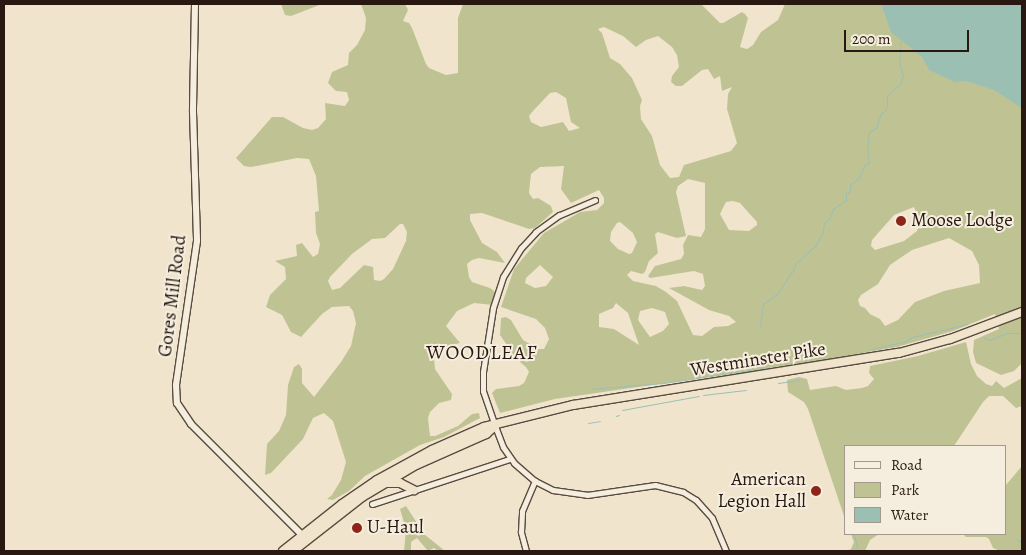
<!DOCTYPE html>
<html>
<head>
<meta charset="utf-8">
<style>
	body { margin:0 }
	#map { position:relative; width:1026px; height:555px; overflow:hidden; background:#f0e5cc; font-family:Alegreya,serif }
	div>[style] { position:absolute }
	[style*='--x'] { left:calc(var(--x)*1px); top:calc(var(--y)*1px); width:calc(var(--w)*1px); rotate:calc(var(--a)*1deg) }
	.green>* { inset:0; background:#bfc394 }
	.water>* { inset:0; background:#9bbfb3 }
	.stream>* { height:1px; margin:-0.5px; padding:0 0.5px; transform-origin:0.5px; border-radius:0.5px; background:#9bbfb3 }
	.roads { filter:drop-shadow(1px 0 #5a4b40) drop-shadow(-1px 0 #5a4b40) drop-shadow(0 1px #5a4b40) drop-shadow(0 -1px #5a4b40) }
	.minor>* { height:5px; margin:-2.5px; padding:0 2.5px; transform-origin:2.5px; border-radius:2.5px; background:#f5eede }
	.tertiary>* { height:6px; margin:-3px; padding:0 3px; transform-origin:3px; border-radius:3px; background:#f5eede }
	.trunk>* { height:8px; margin:-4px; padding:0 4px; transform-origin:4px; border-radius:4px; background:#f0e5cc }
	.dots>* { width:14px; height:14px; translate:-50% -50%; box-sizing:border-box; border:2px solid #f5eede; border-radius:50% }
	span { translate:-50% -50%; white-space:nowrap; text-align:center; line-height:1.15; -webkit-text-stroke:4px #f5eede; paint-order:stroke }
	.poi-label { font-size:19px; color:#281811 }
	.left { translate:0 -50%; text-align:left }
	.right { translate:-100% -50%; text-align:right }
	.street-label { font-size:19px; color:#281811 }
	.neighbourhood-label { font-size:20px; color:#281811; letter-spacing:1px }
	.frame { position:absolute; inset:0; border:5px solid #281811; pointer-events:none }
	.legend { position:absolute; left:844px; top:445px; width:162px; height:90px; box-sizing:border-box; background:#f5eede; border:1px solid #a3988c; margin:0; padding:6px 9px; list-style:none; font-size:15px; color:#281811 }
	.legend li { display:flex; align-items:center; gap:10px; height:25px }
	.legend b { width:25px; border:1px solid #a3988c }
	.scale { position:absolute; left:844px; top:30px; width:125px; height:22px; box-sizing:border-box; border:2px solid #281811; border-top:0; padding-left:6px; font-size:15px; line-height:18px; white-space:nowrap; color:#281811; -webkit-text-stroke:4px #f5eede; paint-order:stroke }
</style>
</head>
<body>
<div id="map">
	<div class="green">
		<i style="clip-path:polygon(281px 4px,322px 4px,291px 16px,285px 15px)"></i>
		<i style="clip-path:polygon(evenodd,361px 4px,405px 4px,408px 10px,403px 21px,409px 23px,412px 28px,426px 64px,429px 68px,446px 75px,458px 73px,458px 18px,463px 4px,701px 4px,720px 23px,723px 23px,742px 12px,745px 14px,748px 18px,740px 47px,747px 49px,753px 45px,761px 32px,778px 20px,785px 4px,1022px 4px,1022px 363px,1014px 371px,1001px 375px,976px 363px,973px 352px,974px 340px,999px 329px,995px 314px,953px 331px,897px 347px,817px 361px,555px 399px,500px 413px,492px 393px,496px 389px,519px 386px,524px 383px,529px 372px,526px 367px,507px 351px,507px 345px,500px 335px,501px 318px,506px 317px,511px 320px,523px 340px,538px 349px,544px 349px,549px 339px,545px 328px,536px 319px,501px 307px,514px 269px,544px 233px,580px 212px,597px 210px,604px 203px,604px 198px,599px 190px,571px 203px,561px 189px,564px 166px,540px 167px,531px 174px,529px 193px,533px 199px,538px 198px,551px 206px,553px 212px,535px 228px,529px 229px,482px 213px,470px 214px,470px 220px,482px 243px,497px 252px,505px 263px,479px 258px,472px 260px,467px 264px,469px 277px,472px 282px,490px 288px,495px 292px,493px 305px,474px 303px,457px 311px,446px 326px,460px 343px,442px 347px,434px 358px,435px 369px,452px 394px,451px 400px,439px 403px,430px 412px,428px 418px,430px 436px,435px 436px,458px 426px,472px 414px,479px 413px,480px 418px,444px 437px,420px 445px,365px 476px,349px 491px,333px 500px,327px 499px,332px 495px,341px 480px,346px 462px,333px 421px,324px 413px,313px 418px,303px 439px,271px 473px,265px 475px,267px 444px,279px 431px,286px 415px,288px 385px,294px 367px,299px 364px,302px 369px,302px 383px,314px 397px,341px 362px,351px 346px,356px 323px,353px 311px,349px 306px,332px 307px,322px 314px,301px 337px,291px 332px,282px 315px,266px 307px,270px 295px,286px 279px,285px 267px,275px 261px,297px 256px,296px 245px,302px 243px,313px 257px,318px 254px,320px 244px,316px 233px,315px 212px,319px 211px,316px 176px,309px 159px,297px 158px,251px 167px,244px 166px,236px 158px,272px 117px,283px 117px,303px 128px,312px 130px,318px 128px,326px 119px,325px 103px,345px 106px,349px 100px,347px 92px,336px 91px,328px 83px,332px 72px,348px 65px,349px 53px,357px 45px,365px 30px,366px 18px,361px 4px,604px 27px,623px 36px,636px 47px,646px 40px,658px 36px,672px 47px,677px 55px,679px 67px,672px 76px,671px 82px,676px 86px,682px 86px,702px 70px,708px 69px,714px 79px,720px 76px,722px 91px,732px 87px,728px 94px,727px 109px,737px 143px,731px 151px,684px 165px,679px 177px,670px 178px,660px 165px,652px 136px,641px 119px,640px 106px,642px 100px,632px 78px,620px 64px,610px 58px,602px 33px,598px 29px,604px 27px,361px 4px,556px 92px,566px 98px,571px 122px,580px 128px,569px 131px,563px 122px,541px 127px,531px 122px,529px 116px,533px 111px,550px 93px,556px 92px,361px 4px,688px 179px,705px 183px,705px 229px,701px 237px,688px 235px,683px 245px,684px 254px,681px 259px,655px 266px,648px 276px,650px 278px,694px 271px,703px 274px,705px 286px,702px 290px,684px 286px,669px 288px,709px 310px,729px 316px,736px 322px,728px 326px,714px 327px,702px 336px,693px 335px,677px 301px,666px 292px,656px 286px,633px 281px,627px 275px,631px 271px,642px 274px,645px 272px,649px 261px,658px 253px,655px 234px,658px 232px,677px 238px,686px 236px,676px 192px,678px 186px,688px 179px,361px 4px,733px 201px,740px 203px,757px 222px,757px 225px,749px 231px,729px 230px,720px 214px,726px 202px,733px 201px,361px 4px,914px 207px,920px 223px,917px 231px,904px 241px,875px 250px,871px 246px,872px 240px,894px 215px,914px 207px,361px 4px,620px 222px,633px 233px,637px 242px,632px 253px,629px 254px,618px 249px,610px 241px,611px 232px,617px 223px,620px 222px,361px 4px,400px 224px,403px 224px,407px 232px,406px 241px,393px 269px,384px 279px,380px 281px,374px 280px,373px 267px,364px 265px,340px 288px,332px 290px,328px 281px,330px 277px,352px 254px,372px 239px,385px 238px,400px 224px,361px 4px,949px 238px,972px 251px,979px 265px,980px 283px,944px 291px,915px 302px,898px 320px,885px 326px,880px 319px,870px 314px,865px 308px,860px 306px,858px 300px,861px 295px,878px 284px,890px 265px,912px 250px,949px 238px,361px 4px,540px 265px,553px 277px,546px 286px,535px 288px,525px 283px,526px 278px,540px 265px,361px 4px,616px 303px,628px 313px,639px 345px,614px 329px,599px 327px,599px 314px,613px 308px,616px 303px,361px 4px,652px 308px,665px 312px,669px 324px,663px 331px,650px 337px,638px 320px,640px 311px,652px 308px)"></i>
		<i style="clip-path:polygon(966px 342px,971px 364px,977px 376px,986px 384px,992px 386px,996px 381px,1004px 388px,1022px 378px,1022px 406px,1016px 408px,1003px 396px,989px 396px,983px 402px,954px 446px,845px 446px,845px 519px,808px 409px,804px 402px,788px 392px,787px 380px,799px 377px,807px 379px,810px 390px,836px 386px,846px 390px,862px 388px,868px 386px,874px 379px,869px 373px,870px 366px,918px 356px)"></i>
		<i style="clip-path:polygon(1022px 466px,1022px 551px,1000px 551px,993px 548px,989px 539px,986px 537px,966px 537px,963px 534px,1005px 534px,1005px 486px)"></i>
		<i style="clip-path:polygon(406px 506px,424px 534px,445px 551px,438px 551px,434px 548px,428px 551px,417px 538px,411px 542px,411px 551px,404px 551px,406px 529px,400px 509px)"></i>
		<i style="clip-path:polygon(851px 534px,879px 534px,870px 540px,865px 551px,846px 551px,851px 549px,854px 542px)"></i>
	</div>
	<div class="water">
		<i style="clip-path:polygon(881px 4px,1022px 4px,1022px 108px,994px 90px,966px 81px,955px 82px,929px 70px,922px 57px,891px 32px)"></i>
	</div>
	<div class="stream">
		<i style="--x:760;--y:326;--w:22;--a:-82"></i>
		<i style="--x:763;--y:304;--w:17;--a:-36"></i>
		<i style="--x:777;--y:294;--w:30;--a:-56"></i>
		<i style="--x:794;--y:269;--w:5;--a:-79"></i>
		<i style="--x:795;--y:264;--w:27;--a:-42"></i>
		<i style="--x:815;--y:246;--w:16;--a:-60"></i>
		<i style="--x:823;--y:232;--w:9;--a:-84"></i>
		<i style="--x:824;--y:223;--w:6;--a:-39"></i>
		<i style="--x:829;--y:219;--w:11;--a:-68"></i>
		<i style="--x:833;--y:209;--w:16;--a:-35"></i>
		<i style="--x:846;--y:200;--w:6;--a:-90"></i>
		<i style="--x:846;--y:194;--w:5;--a:-37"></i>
		<i style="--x:850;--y:191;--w:6;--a:-90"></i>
		<i style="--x:850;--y:185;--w:11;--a:-38"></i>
		<i style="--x:859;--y:178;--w:15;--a:-67"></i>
		<i style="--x:865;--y:164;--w:4;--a:-14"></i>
		<i style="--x:869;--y:163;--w:14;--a:-98"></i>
		<i style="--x:867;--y:149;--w:17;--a:-83"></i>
		<i style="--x:869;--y:132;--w:8;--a:-30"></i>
		<i style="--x:876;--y:128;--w:16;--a:-72"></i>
		<i style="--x:881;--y:113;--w:4;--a:-27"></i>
		<i style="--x:885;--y:111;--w:5;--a:-68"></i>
		<i style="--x:887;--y:106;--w:10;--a:-90"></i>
		<i style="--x:887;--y:96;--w:18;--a:-43"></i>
		<i style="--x:900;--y:84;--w:9;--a:-69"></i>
		<i style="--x:903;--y:76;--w:16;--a:-105"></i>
		<i style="--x:899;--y:61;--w:20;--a:-84"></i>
		<i style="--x:984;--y:338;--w:5;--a:22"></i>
		<i style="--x:989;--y:340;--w:19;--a:-21"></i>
		<i style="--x:1007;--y:333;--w:15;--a:0"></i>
		<i style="--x:870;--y:349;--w:35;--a:-12"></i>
		<i style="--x:904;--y:342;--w:9;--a:-32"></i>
		<i style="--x:912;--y:337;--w:57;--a:-13.1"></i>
		<i style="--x:787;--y:365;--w:71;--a:-8.9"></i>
		<i style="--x:778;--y:383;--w:22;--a:-8"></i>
		<i style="--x:591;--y:389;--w:72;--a:-4.8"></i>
		<i style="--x:663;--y:383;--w:103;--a:-8.4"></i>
		<i style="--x:703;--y:395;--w:43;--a:-6.6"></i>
		<i style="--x:622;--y:410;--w:78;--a:-10.3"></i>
		<i style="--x:616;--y:416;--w:3;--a:-18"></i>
		<i style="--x:588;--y:423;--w:12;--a:-9"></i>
		<i style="--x:854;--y:534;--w:17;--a:77"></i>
		<i style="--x:1017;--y:539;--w:6;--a:39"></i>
	</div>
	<div class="roads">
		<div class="minor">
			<i style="--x:595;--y:200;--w:39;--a:157"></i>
			<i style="--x:559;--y:215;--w:29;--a:144"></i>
			<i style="--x:536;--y:232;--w:22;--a:133"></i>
			<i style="--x:521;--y:248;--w:34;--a:122"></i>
			<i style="--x:503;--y:277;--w:33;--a:108"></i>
			<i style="--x:493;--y:308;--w:65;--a:98.9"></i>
			<i style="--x:483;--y:372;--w:19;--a:90"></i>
			<i style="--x:483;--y:391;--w:37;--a:71"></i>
			<i style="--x:495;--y:426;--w:22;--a:69"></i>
			<i style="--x:503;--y:447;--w:19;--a:55"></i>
			<i style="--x:514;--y:463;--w:28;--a:41"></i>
			<i style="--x:535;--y:481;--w:20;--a:27"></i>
			<i style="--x:553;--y:490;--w:34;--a:8"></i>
			<i style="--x:587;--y:495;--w:69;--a:-8.4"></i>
			<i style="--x:655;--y:485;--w:29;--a:14"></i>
			<i style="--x:683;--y:492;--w:15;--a:32"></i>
			<i style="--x:696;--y:500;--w:24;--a:48"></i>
			<i style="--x:712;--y:518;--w:36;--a:67"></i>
			<i style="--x:372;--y:504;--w:145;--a:-18.1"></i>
			<i style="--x:526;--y:551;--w:20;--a:-105"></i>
			<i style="--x:521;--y:532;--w:21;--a:-87"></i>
			<i style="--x:522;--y:511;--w:33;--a:-67"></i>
		</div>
		<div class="tertiary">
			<i style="--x:195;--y:4;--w:108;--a:91.1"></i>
			<i style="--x:193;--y:112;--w:129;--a:88.2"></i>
			<i style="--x:197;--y:241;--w:146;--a:98.3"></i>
			<i style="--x:176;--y:385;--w:18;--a:87"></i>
			<i style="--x:177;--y:403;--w:25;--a:56"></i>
			<i style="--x:191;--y:424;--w:160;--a:45"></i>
		</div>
		<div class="trunk">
			<i style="--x:388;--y:483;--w:12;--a:0"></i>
			<i style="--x:400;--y:483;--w:16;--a:27"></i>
			<i style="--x:283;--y:551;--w:75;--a:-38.5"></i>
			<i style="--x:342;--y:504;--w:42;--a:-34.4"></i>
			<i style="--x:377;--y:480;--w:63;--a:-28.6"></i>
			<i style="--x:432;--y:450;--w:57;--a:-23.9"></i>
			<i style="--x:484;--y:427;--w:92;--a:-13.9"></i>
			<i style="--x:573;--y:405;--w:330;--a:-9.1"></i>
			<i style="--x:899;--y:353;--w:53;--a:-15.4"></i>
			<i style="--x:950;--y:339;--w:77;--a:-20.6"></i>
			<i style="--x:293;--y:551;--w:88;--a:-38"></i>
			<i style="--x:362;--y:497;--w:63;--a:-30.7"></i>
			<i style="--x:416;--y:465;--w:77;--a:-23.9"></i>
			<i style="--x:486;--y:434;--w:12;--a:-42"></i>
		</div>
	</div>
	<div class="dots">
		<i style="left:901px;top:221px;background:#8f2418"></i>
		<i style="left:816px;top:491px;background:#8f2418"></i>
		<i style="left:357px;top:528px;background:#8f2418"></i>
	</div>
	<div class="poi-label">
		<span class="left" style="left:911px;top:221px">Moose Lodge</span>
		<span class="right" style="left:806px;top:491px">American<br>Legion Hall</span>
		<span class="left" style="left:367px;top:528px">U-Haul</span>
	</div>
	<div class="street-label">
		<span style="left:173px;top:296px;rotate:-83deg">Gores Mill Road</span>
		<span style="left:758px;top:360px;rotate:-9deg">Westminster Pike</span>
	</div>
	<div class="neighbourhood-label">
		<span style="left:482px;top:352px">WOODLEAF</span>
	</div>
	<div class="frame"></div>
	<ul class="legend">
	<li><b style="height:6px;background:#f5eede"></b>Road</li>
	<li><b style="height:14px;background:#bfc394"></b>Park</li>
	<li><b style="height:14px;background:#9bbfb3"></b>Water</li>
	</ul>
	<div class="scale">200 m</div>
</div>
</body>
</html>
